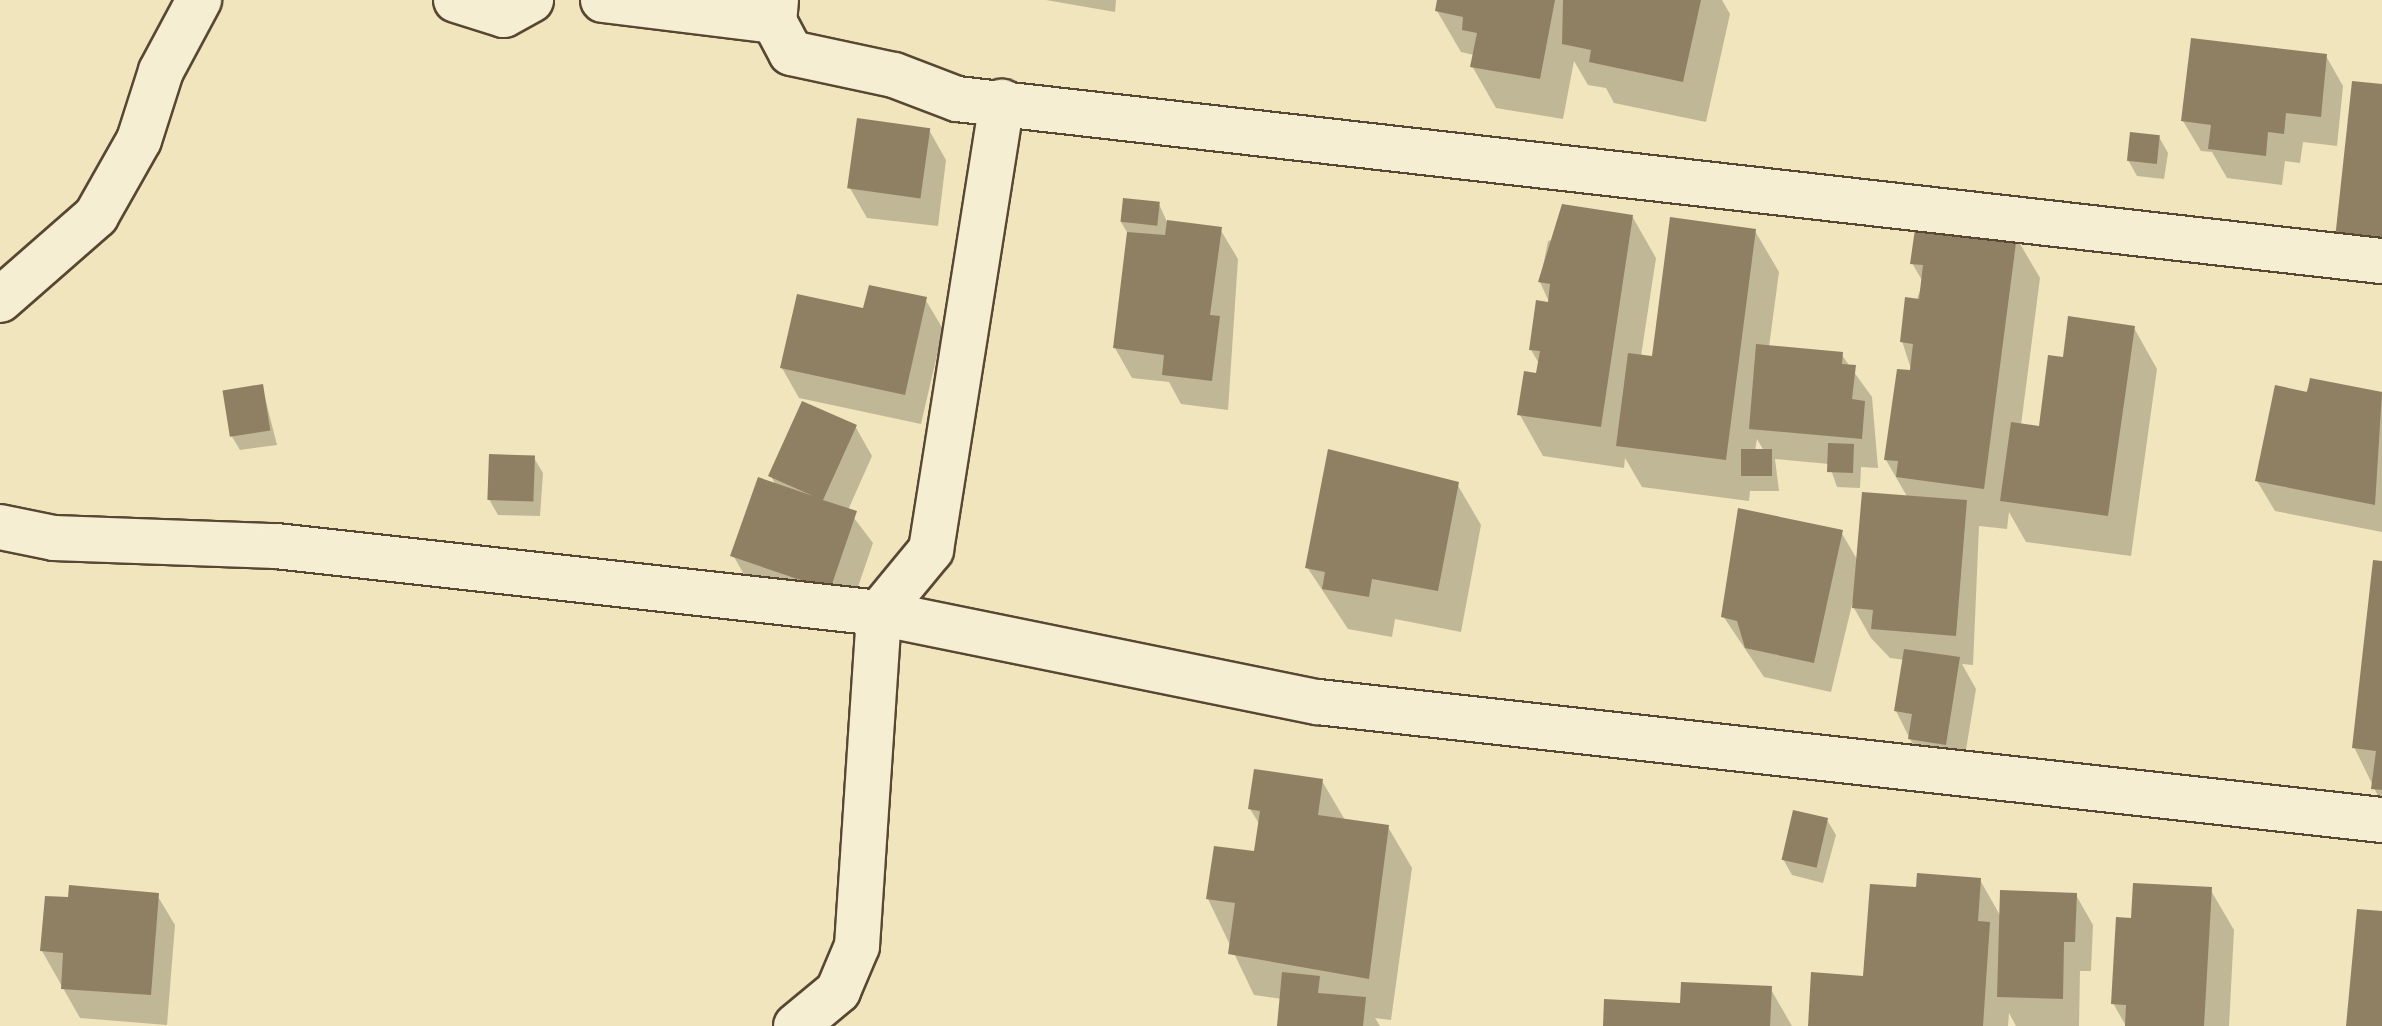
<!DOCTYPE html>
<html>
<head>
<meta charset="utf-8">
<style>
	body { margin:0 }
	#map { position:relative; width:2382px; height:1026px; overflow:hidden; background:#f0e5bc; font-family:"Libre Bodoni",serif }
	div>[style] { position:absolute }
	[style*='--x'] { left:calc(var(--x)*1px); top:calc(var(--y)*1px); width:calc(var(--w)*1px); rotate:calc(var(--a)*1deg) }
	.shadow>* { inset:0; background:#0003 }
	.building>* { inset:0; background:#8f8064; transform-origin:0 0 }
	.roads { filter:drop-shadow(2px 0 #584733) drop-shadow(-2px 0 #584733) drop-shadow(0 2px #584733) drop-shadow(0 -2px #584733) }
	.minor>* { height:44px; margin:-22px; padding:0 22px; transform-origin:22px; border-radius:22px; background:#f5eed3 }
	span { translate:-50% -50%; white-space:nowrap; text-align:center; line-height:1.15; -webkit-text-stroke:7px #f5eed3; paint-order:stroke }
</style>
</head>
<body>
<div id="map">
	<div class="shadow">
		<i style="clip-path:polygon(1046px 0,1116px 0,1115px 12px)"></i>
		<i style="clip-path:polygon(1439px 0,1722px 0,1730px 14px,1706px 122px,1614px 103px,1606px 88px,1588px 85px,1574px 61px,1563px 119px,1496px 108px,1472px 66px,1474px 55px,1461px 52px,1437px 11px)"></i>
		<i style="clip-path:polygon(2326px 56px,2343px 86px,2337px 146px,2303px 142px,2300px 163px,2285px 161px,2282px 185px,2227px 178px,2212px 152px,2201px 151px,2183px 121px)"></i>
		<i style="clip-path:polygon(929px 130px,946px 160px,938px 226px,867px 218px,850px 188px)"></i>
		<i style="clip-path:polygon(2159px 137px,2168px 153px,2164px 179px,2137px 176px,2128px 160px)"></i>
		<i style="clip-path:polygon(1159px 204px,1167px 222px,1220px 229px,1238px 259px,1228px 410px,1181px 404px,1169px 382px,1132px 378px,1115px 348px,1128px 234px,1121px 222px)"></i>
		<i style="clip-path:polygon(evenodd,1632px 216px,1656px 258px,1641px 356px,1654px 358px,1755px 231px,1779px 272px,1769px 347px,1841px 354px,1872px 397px,1878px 468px,1861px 467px,1860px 488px,1837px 487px,1829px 464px,1775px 459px,1779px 491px,1750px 491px,1749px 501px,1642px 487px,1625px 458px,1624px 468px,1543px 456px,1520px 415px,1540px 365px,1531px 350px,1550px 304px,1540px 282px,1548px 241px,1632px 216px,1757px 439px,1764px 451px,1755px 451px,1757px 439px)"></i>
		<i style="clip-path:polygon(2016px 237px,2040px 278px,2021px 425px,2041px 428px,2064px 359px,2134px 328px,2157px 369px,2131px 556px,2026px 542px,2009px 512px,2007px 529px,1979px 526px,1973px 665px,1962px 664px,1976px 689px,1962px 774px,1927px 769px,1910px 739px,1896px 711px,1905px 660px,1890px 658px,1871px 638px,1854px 608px,1856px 588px,1831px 692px,1764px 677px,1723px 616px,1841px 532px,1858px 561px,1908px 498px,1886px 460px,1912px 372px,1902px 341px,1923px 282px,1912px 263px)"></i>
		<i style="clip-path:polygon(925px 299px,943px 329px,921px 424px,799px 398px,782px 368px,865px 310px)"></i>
		<i style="clip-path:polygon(2312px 381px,2382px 394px,2382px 532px,2275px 511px,2257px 481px)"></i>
		<i style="clip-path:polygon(262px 386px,277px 445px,240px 450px,231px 435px)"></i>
		<i style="clip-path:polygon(855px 426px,872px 456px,848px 510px,873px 543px,847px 619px,750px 585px,733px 555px,776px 486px,771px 476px)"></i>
		<i style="clip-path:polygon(534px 458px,543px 473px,540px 516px,498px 515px,489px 499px)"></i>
		<i style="clip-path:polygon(1457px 484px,1481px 525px,1461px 632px,1395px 619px,1392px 637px,1348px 629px,1307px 567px)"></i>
		<i style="clip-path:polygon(2382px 563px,2382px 804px,2354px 747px)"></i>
		<i style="clip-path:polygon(1322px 781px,1345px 820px,1388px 827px,1412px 868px,1391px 1020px,1375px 1018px,1380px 1026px,1279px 1026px,1282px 999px,1254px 995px,1208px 899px,1256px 854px,1260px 825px,1250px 809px)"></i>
		<i style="clip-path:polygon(1827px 820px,1836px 835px,1823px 883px,1792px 875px,1783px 859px)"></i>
		<i style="clip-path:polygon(1980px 880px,2001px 917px,2076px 895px,2093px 925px,2091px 971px,2080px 971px,2079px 1026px,2016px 1026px,2009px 1013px,2008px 1026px,1810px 1026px,1864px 978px,1918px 889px)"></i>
		<i style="clip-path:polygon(2210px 889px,2234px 930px,2229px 1026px,2126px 1026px,2113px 1003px,2133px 920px)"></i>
		<i style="clip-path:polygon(157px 895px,175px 925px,167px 1025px,80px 1018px,42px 951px)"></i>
		<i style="clip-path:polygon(1770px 988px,1792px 1026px,1605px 1026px,1682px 1005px)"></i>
	</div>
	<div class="building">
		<i style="clip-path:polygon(1437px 0,1555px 0,1540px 79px,1470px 67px,1477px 33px,1462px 30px,1463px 17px,1435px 11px)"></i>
		<i style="clip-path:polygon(1563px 0,1701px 0,1683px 82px,1589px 62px,1591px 50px,1562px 44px)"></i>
		<i style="clip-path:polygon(2191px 38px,2327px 54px,2321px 117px,2286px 113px,2284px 134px,2268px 132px,2266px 156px,2208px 149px,2211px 125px,2181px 121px)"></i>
		<i style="clip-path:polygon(2352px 81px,2382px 84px,2382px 254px,2334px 248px)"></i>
		<i style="left:857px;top:118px;width:74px;height:71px;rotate:8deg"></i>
		<i style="left:2130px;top:132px;width:30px;height:29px;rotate:6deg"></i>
		<i style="left:1123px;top:198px;width:37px;height:24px;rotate:6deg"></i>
		<i style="clip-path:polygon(1562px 204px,1633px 215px,1601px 427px,1517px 415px,1524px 371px,1536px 373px,1540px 351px,1529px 350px,1536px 300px,1548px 302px,1550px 284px,1538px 282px)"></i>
		<i style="clip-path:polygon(1670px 217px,1756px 229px,1726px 460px,1616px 446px,1628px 353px,1652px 356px)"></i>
		<i style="clip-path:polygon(1167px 220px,1222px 227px,1210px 315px,1220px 316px,1212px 381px,1162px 375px,1164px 355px,1113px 348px,1127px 232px,1165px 235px)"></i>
		<i style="clip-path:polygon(1916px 222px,2017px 235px,1984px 489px,1896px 477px,1898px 461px,1884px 460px,1897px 369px,1910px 370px,1913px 344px,1900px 342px,1905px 297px,1919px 299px,1923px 265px,1910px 264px)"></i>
		<i style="clip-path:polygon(869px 285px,927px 297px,905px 395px,780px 368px,797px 294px,863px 308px)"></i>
		<i style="clip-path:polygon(2068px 316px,2135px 326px,2108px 516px,2000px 501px,2011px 422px,2039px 426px,2048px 355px,2063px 357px)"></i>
		<i style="clip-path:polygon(1756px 344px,1843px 352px,1842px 364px,1856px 365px,1852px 399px,1865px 401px,1862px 439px,1749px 429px)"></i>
		<i style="clip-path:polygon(2310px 378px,2382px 392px,2375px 505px,2255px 481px,2275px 385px,2307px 392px)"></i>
		<i style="left:263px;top:384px;width:47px;height:41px;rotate:81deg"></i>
		<i style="clip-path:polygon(802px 401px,857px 425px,823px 500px,857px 511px,830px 590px,730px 556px,758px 477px,813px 496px,768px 476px)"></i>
		<i style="left:1828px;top:443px;width:26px;height:29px;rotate:2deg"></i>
		<i style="clip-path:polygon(1328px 449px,1459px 482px,1438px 591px,1372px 579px,1369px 597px,1322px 589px,1325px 572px,1305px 568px)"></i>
		<i style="left:1741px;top:449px;width:31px;height:27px"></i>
		<i style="left:489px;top:454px;width:46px;height:46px;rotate:2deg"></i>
		<i style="clip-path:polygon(1862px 492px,1967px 500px,1956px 636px,1871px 629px,1873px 610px,1852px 608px)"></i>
		<i style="clip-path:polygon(1738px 508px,1843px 530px,1814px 663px,1745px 648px,1737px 621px,1721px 617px)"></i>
		<i style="clip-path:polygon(2373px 560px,2382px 561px,2382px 790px,2371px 789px,2376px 751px,2352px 748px)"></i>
		<i style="clip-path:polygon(1904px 649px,1960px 657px,1946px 745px,1908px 739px,1912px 714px,1894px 711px)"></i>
		<i style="clip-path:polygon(1254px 769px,1323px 779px,1318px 815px,1389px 825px,1369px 979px,1228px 954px,1235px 903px,1206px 899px,1214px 846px,1254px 851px,1260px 811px,1248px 809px)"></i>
		<i style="left:1793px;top:810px;width:36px;height:51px;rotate:13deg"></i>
		<i style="clip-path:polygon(1917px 873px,1981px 878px,1978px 921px,1990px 922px,1983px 1026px,1808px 1026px,1811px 972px,1863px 976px,1870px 884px,1916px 887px)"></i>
		<i style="clip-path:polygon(2133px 883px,2212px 887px,2204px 1026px,2125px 1026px,2126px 1005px,2111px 1004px,2116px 917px,2131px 918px)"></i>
		<i style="clip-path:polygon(69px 885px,159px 893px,151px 995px,61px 989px,63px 953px,40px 951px,45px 896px,68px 897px)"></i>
		<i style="clip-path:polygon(2000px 890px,2077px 893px,2075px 942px,2064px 942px,2063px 999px,1997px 997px)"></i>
		<i style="clip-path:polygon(2357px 909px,2382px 911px,2382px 1026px,2346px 1026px)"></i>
		<i style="clip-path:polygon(1282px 972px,1320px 976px,1318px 993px,1366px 997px,1363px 1026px,1277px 1026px)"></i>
		<i style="clip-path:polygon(1681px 982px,1772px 986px,1770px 1026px,1603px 1026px,1604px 999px,1680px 1003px)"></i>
	</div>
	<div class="roads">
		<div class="minor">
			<i style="--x:456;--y:0;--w:50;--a:17.4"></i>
			<i style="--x:504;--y:15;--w:31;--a:-29"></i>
			<i style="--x:603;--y:0;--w:172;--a:7"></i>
			<i style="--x:776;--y:0;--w:21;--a:95"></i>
			<i style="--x:774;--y:21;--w:36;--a:62"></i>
			<i style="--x:791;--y:53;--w:105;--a:12.1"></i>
			<i style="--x:894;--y:75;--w:67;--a:20.9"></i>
			<i style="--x:957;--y:99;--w:1434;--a:6.49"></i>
			<i style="--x:0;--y:300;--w:128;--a:-41.2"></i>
			<i style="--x:96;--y:216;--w:87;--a:-60.5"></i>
			<i style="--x:139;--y:140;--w:72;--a:-72.3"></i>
			<i style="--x:161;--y:71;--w:81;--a:-61.8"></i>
			<i style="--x:0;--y:527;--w:55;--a:11.5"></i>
			<i style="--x:54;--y:538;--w:222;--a:2.1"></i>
			<i style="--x:276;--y:546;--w:607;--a:6.34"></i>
			<i style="--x:879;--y:613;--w:448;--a:11.5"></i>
			<i style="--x:1318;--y:702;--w:1071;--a:6.33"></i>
			<i style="--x:796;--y:1026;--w:55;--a:-39.8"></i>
			<i style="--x:838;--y:991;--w:49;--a:-67.1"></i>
			<i style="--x:857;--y:946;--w:334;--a:-86.2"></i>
			<i style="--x:879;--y:613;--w:82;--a:-50.5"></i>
			<i style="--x:931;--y:550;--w:454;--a:-81"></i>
		</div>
	</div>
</div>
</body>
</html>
